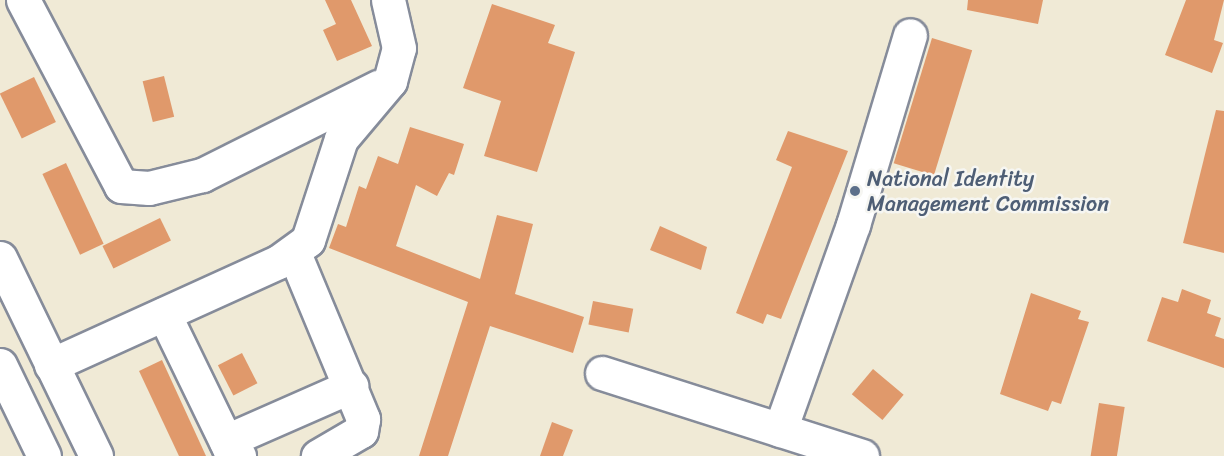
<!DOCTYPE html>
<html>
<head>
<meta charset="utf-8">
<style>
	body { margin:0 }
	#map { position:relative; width:1224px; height:456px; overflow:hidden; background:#f0ead6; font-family:Sriracha,sans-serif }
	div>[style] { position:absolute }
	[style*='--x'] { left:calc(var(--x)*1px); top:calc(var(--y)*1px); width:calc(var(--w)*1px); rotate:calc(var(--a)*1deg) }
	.building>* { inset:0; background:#e0996b; transform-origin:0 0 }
	.roads { filter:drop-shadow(2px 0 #868c9a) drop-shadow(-2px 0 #868c9a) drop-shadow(0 2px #868c9a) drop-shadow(0 -2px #868c9a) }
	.minor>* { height:33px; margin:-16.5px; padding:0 16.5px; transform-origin:16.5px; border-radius:16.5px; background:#fff }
	.dots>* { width:16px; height:16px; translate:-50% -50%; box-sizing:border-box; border:3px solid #f6f6f2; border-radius:50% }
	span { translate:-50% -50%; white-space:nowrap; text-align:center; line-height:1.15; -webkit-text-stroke:5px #f6f6f2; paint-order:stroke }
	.service-label { font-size:22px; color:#4e5e75 }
	.left { translate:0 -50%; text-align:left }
</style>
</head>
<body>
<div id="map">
	<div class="building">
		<i style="clip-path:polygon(325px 0,351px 0,372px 46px,337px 61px,323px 30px,336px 24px)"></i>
		<i style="clip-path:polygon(968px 0,1043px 0,1038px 24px,967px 10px)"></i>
		<i style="clip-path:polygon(1186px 0,1224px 0,1214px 40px,1223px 43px,1212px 73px,1165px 55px)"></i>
		<i style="clip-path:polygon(492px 4px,555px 25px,548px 43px,575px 52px,537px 172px,484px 156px,501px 101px,463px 88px)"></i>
		<i style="left:932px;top:38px;width:42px;height:131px;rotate:17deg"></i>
		<i style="left:164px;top:76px;width:42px;height:22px;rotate:76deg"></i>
		<i style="left:34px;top:77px;width:50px;height:38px;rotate:64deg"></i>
		<i style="clip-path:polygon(1216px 110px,1224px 111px,1224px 253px,1183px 243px)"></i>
		<i style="clip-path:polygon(410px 127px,464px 144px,454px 175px,449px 173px,437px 196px,416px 185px,396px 246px,480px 279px,497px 215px,533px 224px,515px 294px,584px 317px,573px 353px,490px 326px,448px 456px,419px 456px,468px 302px,329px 248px,338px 224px,346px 227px,359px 186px,366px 189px,378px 156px,398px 164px)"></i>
		<i style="clip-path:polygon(788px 131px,848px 151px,781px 319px,767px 314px,763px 324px,736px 313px,792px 167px,776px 160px)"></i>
		<i style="left:66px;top:163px;width:89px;height:26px;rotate:65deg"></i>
		<i style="left:160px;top:218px;width:25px;height:64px;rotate:64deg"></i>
		<i style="clip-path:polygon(660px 226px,707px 247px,701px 270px,650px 250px)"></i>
		<i style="clip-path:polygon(1182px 289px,1211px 300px,1207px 313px,1221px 318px,1215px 336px,1224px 339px,1224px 368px,1147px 341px,1162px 297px,1178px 302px)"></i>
		<i style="clip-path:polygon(1031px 293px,1081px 311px,1078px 319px,1089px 322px,1061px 404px,1052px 401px,1048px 411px,1000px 394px)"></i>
		<i style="left:593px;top:301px;width:41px;height:24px;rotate:11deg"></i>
		<i style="left:242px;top:353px;width:34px;height:27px;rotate:63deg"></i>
		<i style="clip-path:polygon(162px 360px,206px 456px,179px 456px,139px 371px)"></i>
		<i style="left:873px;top:369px;width:40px;height:33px;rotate:40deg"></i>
		<i style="left:1099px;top:403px;width:26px;height:54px;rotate:9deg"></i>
		<i style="clip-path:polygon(552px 422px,573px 430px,563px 456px,540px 456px)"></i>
	</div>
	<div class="roads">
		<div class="minor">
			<i style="--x:23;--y:0;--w:210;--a:62.2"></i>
			<i style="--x:121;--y:186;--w:28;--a:4"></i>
			<i style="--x:149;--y:188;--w:55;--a:-13.8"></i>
			<i style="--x:202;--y:175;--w:197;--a:-26.6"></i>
			<i style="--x:294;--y:253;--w:180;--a:67.4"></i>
			<i style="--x:363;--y:419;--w:12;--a:99"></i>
			<i style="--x:361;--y:431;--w:50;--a:149.8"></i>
			<i style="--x:0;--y:258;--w:220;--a:64.1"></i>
			<i style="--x:164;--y:314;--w:149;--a:64.1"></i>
			<i style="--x:229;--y:448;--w:13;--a:39"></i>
			<i style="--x:0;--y:365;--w:101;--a:64.2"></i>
			<i style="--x:51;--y:365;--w:249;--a:-24.4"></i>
			<i style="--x:278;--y:262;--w:37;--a:-36"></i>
			<i style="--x:308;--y:240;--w:106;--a:-71.9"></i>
			<i style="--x:341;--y:139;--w:76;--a:-49.8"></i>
			<i style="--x:390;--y:81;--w:34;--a:-75"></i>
			<i style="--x:399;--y:48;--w:49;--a:-102.9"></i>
			<i style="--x:602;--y:373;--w:273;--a:17.7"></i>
			<i style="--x:780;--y:430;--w:218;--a:-70.4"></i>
			<i style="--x:853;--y:225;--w:198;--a:-73.3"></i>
			<i style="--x:226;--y:441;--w:137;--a:-23.7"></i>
		</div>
	</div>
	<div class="dots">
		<i style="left:855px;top:191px;background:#5c6f8a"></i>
	</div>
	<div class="service-label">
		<span class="left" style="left:867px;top:191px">National Identity<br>Management Commission</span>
	</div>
</div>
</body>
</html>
